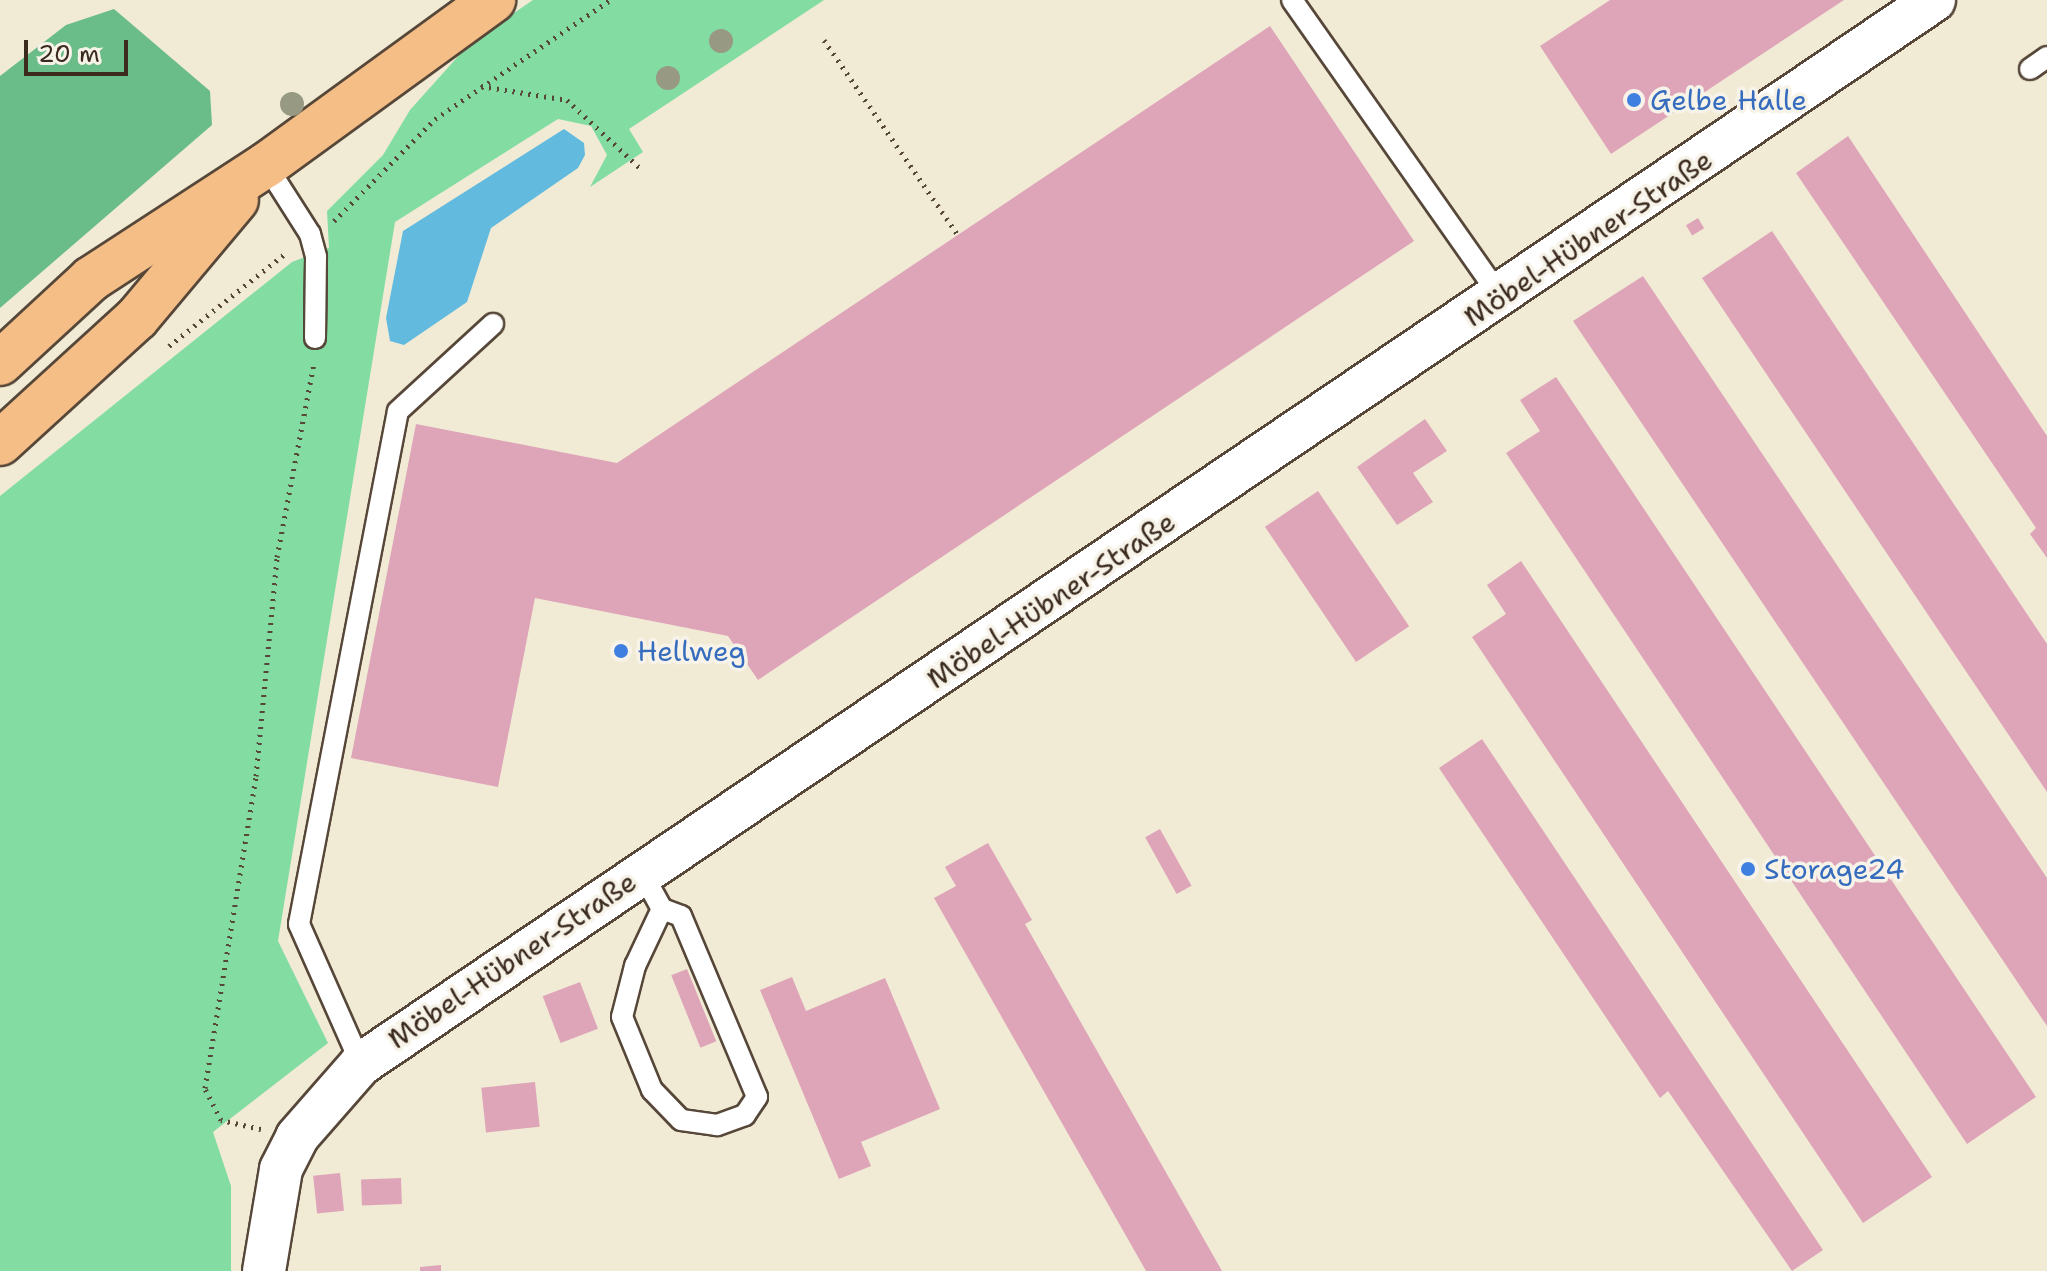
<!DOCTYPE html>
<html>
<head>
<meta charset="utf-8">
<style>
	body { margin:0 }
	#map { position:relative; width:2047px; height:1271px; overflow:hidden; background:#f1ebd5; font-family:"Shantell Sans",sans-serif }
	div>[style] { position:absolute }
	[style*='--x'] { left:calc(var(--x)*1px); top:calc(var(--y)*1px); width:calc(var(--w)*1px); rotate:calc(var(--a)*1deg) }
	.green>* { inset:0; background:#83dca2 }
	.forest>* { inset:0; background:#6abc88 }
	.water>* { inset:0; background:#62bbdf }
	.building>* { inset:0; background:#dea5b9; transform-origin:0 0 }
	.path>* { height:5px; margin-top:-2.5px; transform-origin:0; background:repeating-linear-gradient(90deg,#564739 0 2px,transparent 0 8px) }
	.roads { filter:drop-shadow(2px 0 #564739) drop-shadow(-2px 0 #564739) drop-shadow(0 2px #564739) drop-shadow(0 -2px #564739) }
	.service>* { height:20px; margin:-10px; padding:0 10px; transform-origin:10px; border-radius:10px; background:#fff }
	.minor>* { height:42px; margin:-21px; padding:0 21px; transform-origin:21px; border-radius:21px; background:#fff }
	.primary>* { height:44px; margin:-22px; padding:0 22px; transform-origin:22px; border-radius:22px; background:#f6be87 }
	.trees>* { width:24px; height:24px; margin:-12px; border-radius:50%; background:#979982 }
	.dots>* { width:22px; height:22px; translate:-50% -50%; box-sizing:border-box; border:4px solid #f7f3e8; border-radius:50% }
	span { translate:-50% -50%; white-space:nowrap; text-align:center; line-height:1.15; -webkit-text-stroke:7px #f7f3e8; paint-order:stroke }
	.shop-label { font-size:28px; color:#366cbe }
	.left { translate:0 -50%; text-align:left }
	.street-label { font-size:28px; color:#3b2a1e }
	.scale { position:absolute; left:24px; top:40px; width:104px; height:36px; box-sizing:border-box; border:4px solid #3b2a1e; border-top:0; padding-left:10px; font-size:24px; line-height:28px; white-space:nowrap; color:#3b2a1e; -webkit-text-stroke:6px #f7f3e8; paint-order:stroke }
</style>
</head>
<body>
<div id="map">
	<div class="green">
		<i style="clip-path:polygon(533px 0,824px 0,629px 129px,643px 152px,590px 187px,607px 155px,591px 126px,558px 119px,395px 222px,278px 941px,328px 1043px,213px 1132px,231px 1186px,231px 1271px,0 1271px,0 496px,292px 262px,329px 248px,327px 211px,383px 155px,410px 110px,470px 43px)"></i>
	</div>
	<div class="forest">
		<i style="clip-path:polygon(114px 9px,210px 91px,212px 125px,0 308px,0 76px,66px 25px)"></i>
	</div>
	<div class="water">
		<i style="clip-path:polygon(564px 129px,584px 143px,585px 155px,578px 168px,491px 228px,467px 302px,404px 345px,390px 341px,386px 318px,403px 231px)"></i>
	</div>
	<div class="building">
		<i style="clip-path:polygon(1610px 0,1844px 0,1611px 154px,1540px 46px)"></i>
		<i style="clip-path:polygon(1270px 26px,1414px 241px,758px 680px,728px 636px,535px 598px,498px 787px,351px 758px,416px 424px,617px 463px)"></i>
		<i style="clip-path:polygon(1848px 136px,2047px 436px,2047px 558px,2030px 534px,2036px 528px,1796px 173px)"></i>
		<i style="left:1698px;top:218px;width:12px;height:14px;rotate:59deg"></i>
		<i style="clip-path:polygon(1772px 231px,2047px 644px,2047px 792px,1702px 278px)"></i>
		<i style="clip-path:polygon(1643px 276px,2047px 878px,2047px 1026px,1573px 321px)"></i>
		<i style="clip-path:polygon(1556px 377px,2036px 1097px,1967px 1144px,1506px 453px,1540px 431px,1520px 400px)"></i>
		<i style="clip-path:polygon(1425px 419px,1447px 451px,1413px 473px,1433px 502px,1397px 525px,1357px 467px)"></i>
		<i style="left:1318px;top:491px;width:163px;height:64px;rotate:56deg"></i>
		<i style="clip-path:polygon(1521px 561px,1932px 1177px,1863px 1223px,1472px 637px,1506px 614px,1487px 585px)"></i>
		<i style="clip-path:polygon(1482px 739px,1823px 1250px,1792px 1271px,1668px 1091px,1660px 1098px,1439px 768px)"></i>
		<i style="left:1160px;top:829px;width:65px;height:17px;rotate:61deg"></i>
		<i style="clip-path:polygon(988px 843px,1032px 920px,1025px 924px,1222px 1271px,1146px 1271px,934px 898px,956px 886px,945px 867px)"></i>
		<i style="left:687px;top:969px;width:78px;height:17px;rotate:68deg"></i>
		<i style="clip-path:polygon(792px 977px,806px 1011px,885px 978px,940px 1109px,861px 1142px,871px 1166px,839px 1179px,760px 990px)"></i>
		<i style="left:580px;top:982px;width:50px;height:40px;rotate:69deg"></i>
		<i style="left:535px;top:1082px;width:45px;height:54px;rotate:84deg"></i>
		<i style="left:340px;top:1173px;width:38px;height:27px;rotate:84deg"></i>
		<i style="left:401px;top:1178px;width:26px;height:40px;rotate:88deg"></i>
		<i style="clip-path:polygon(441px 1265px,441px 1271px,420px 1271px,420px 1267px)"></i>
	</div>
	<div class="path">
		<i style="--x:824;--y:40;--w:237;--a:55.5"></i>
		<i style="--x:481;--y:86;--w:87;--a:9.2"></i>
		<i style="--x:567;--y:100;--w:100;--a:43"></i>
		<i style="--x:334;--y:221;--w:144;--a:-45.3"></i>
		<i style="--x:435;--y:119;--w:212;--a:-34.2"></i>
		<i style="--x:169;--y:346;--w:149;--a:-38.5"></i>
		<i style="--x:261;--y:1129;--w:41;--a:-167.3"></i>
		<i style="--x:221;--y:1120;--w:36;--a:-117"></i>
		<i style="--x:205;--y:1088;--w:316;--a:-80.7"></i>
		<i style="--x:256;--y:776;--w:220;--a:-84.5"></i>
		<i style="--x:277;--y:557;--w:197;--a:-79.2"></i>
	</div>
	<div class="roads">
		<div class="service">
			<i style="--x:1292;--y:0;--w:363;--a:54.9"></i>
			<i style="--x:2030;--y:69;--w:21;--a:-35"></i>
			<i style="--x:266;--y:165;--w:82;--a:57.5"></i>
			<i style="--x:310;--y:234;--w:24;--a:75"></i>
			<i style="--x:316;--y:257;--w:81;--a:90.7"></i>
			<i style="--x:641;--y:871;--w:43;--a:61.1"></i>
			<i style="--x:662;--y:909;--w:20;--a:20"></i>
			<i style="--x:681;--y:916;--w:196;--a:67.2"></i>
			<i style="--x:757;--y:1097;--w:22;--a:124"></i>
			<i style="--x:745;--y:1115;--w:30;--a:160"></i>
			<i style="--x:717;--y:1125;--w:36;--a:-172"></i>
			<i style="--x:681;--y:1120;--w:42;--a:-134"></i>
			<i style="--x:652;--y:1090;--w:79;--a:-112.3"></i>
			<i style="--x:622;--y:1017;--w:53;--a:-75.7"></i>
			<i style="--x:635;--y:966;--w:63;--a:-64.7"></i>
			<i style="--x:361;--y:1064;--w:153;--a:-113.9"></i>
			<i style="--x:299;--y:924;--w:522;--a:-79.08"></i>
			<i style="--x:398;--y:411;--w:129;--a:-42.5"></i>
		</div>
		<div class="minor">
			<i style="--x:264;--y:1271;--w:103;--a:-80.5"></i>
			<i style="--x:281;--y:1169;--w:36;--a:-63"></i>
			<i style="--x:297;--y:1137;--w:97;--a:-48.8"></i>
			<i style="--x:361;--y:1064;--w:1899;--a:-34.07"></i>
		</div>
		<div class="primary">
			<i style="--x:0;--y:363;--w:124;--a:-42.7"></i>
			<i style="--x:91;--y:279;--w:209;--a:-33.1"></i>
			<i style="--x:266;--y:165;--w:281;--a:-36"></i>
			<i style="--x:0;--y:443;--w:185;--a:-42.4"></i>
			<i style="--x:137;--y:318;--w:154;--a:-50"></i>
		</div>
	</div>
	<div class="trees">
		<i style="left:721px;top:41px"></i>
		<i style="left:668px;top:78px"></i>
		<i style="left:292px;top:104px"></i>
	</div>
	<div class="dots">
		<i style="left:1634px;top:100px;background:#3f7fe0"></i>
		<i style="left:621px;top:651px;background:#3f7fe0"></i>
		<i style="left:1748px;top:869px;background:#3f7fe0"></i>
	</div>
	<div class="shop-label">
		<span class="left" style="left:1650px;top:100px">Gelbe Halle</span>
		<span class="left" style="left:637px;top:651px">Hellweg</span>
		<span class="left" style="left:1764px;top:869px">Storage24</span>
	</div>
	<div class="street-label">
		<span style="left:1588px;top:238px;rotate:-34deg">Möbel-Hübner-Straße</span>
		<span style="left:1051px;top:600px;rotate:-34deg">Möbel-Hübner-Straße</span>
		<span style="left:512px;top:960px;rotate:-34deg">Möbel-Hübner-Straße</span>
	</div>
	<div class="scale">20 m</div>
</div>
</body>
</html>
